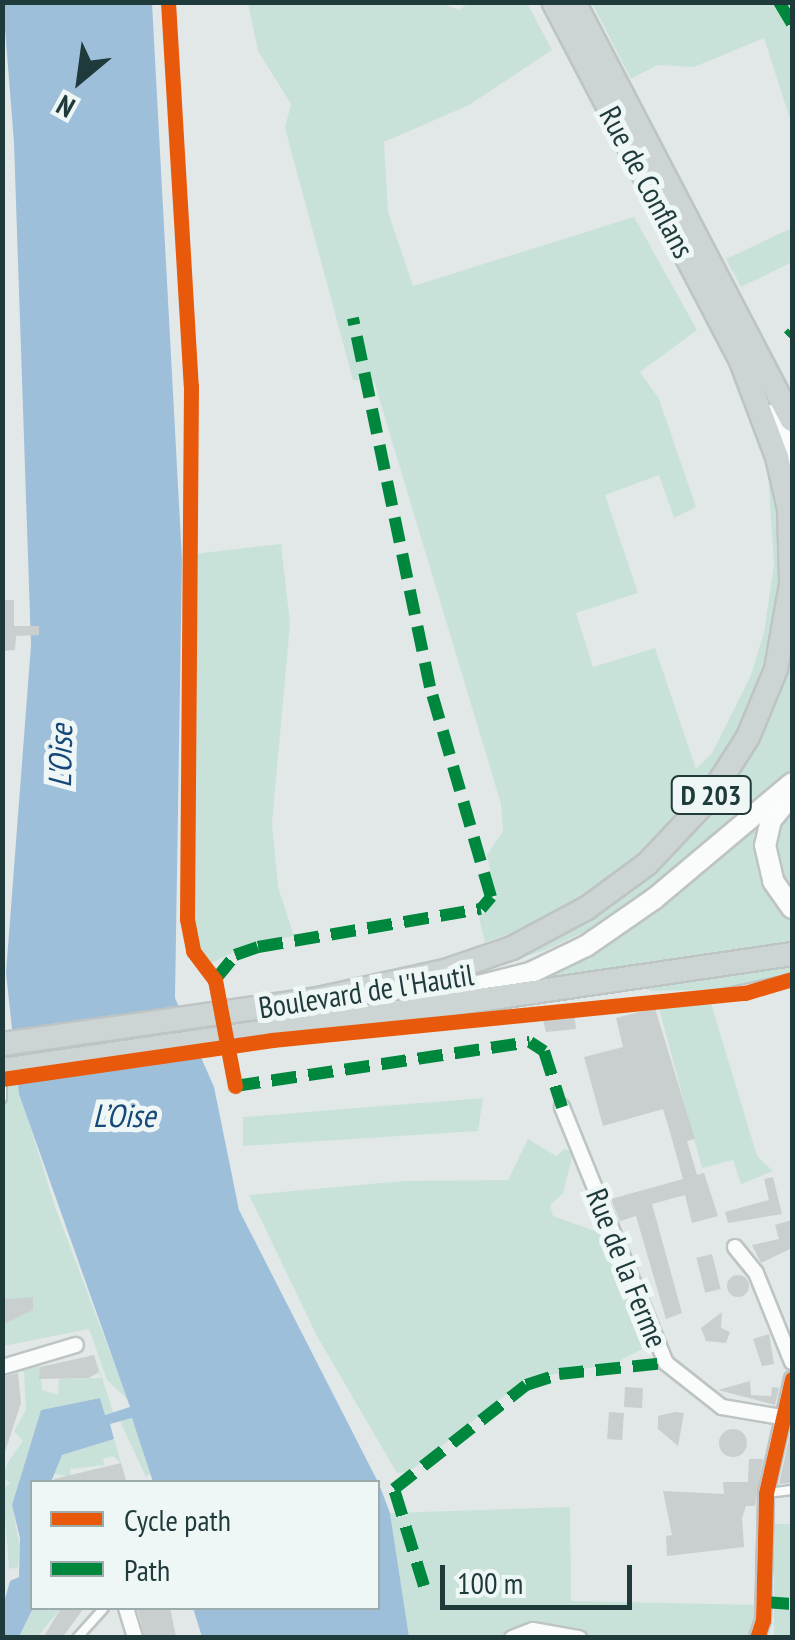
<!DOCTYPE html>
<html>
<head>
<meta charset="utf-8">
<style>
	body { margin:0 }
	#map { position:relative; width:795px; height:1640px; overflow:hidden; background:#e1e8e7; font-family:"PT Sans Narrow",sans-serif }
	div>[style] { position:absolute }
	[style*='--x'] { left:calc(var(--x)*1px); top:calc(var(--y)*1px); width:calc(var(--w)*1px); rotate:calc(var(--a)*1deg) }
	.green>* { inset:0; background:#c9e2d9; transform-origin:0 0 }
	.water>* { inset:0; background:#9ebfda }
	.building>* { inset:0; background:#c8cfce; transform-origin:0 0 }
	.round { border-radius:50% }
	.roads { filter:drop-shadow(2px 0 #bec4c4) drop-shadow(-2px 0 #bec4c4) drop-shadow(0 2px #bec4c4) drop-shadow(0 -2px #bec4c4) }
	.lane>* { height:8px; margin:-4px; padding:0 4px; transform-origin:4px; border-radius:4px; background:#fafcfb }
	.street>* { height:14px; margin:-7px; padding:0 7px; transform-origin:7px; border-radius:7px; background:#fafcfb }
	.secondary>* { height:20px; margin:-10px; padding:0 10px; transform-origin:10px; border-radius:10px; background:#fafcfb }
	.primary>* { height:22px; margin:-11px; padding:0 11px; transform-origin:11px; border-radius:11px; background:#ccd4d4 }
	.quiet>* { height:12px; margin-top:-6px; transform-origin:0; background:repeating-linear-gradient(90deg,#00873e 0 25px,transparent 0 37px) }
	.cycleway>* { height:15px; margin:-7.5px; padding:0 7.5px; transform-origin:7.5px; border-radius:7.5px; background:#e8590c }
	span { translate:-50% -50%; white-space:nowrap; text-align:center; line-height:1.15; -webkit-text-stroke:10px #eff7f6; paint-order:stroke }
	.shield-label span { padding:2px 8px; background:#eff7f6; border:2px solid; border-radius:8px; -webkit-text-stroke-width:0 }
	.shield-label { font-size:28px; color:#1f3a3b; font-weight:700 }
	.street-label { font-size:30px; color:#1f3a3b }
	.water-label { font-size:32px; color:#16497a; font-style:italic }
	.frame { position:absolute; inset:0; border:5px solid #1f3a3b; pointer-events:none }
	.legend { position:absolute; left:30px; top:1480px; width:350px; height:130px; box-sizing:border-box; background:#eff7f6; border:2px solid #9cabab; margin:0; padding:12px 18px; list-style:none; font-size:30px; color:#1f3a3b }
	.legend li { display:flex; align-items:center; gap:20px; height:50px }
	.legend b { width:50px; border:2px solid #9cabab }
	.north { position:absolute; left:30px; top:30px; width:100px; height:100px; -webkit-text-stroke:8px #eff7f6; paint-order:stroke; rotate:209deg; font-size:28px; font-weight:700; line-height:40px; text-align:center; color:#1f3a3b }
	.north::after { content:''; display:block; margin:auto; width:35px; height:45px; background:#1f3a3b; clip-path:polygon(50% 0,100% 100%,50% 72%,0 100%) }
	.scale { position:absolute; left:440px; top:1565px; width:192px; height:45px; box-sizing:border-box; border:5px solid #1f3a3b; border-top:0; padding-left:12px; font-size:30px; line-height:35px; white-space:nowrap; color:#1f3a3b; -webkit-text-stroke:8px #eff7f6; paint-order:stroke }
</style>
</head>
<body>
<div id="map">
	<div class="green">
		<i style="clip-path:polygon(438px 2px,459px 10px,469px 3px,527px 3px,552px 50px,469px 105px,384px 142px,388px 212px,413px 286px,634px 217px,697px 330px,640px 372px,659px 399px,696px 507px,674px 518px,659px 475px,605px 495px,638px 593px,576px 613px,593px 667px,655px 648px,696px 769px,712px 753px,751px 675px,764px 632px,774px 565px,768px 472px,779px 510px,776px 627px,738px 732px,704px 787px,659px 840px,600px 888px,530px 927px,485px 942px,479px 918px,496px 898px,487px 855px,503px 831px,501px 804px,374px 381px,353px 380px,285px 128px,291px 104px,258px 51px,248px 3px)"></i>
		<i style="clip-path:polygon(592px 3px,792px 3px,792px 125px,764px 38px,694px 67px,657px 65px,631px 79px)"></i>
		<i style="clip-path:polygon(792px 228px,792px 262px,741px 287px,726px 259px)"></i>
		<i style="clip-path:polygon(281px 544px,290px 624px,272px 823px,278px 887px,294px 936px,247px 945px,212px 963px,197px 948px,191px 907px,194px 554px)"></i>
		<i style="clip-path:polygon(792px 639px,792px 772px,657px 886px,599px 925px,543px 951px,465px 975px,676px 848px)"></i>
		<i style="clip-path:polygon(792px 802px,792px 899px,781px 885px,772px 841px)"></i>
		<i style="clip-path:polygon(756px 825px,792px 916px,792px 947px,521px 986px)"></i>
		<i style="clip-path:polygon(792px 965px,792px 974px,744px 989px,649px 991px,650px 986px)"></i>
		<i style="clip-path:polygon(710px 1000px,757px 1156px,773px 1171px,741px 1184px,733px 1160px,702px 1168px,657px 1001px)"></i>
		<i style="clip-path:polygon(17px 1083px,54px 1204px,128px 1400px,107px 1380px,89px 1329px,3px 1346px,3px 1085px)"></i>
		<i style="clip-path:polygon(483px 1098px,478px 1131px,243px 1146px,243px 1117px)"></i>
		<i style="clip-path:polygon(528px 1139px,556px 1156px,565px 1149px,573px 1153px,563px 1193px,550px 1205px,553px 1216px,606px 1235px,650px 1345px,615px 1363px,524px 1380px,409px 1472px,397px 1473px,317px 1336px,249px 1195px,403px 1181px,508px 1180px)"></i>
		<i style="clip-path:polygon(95px 1355px,113px 1412px,104px 1415px,100px 1398px,41px 1410px,12px 1505px,20px 1548px,18px 1567px,9px 1569px,3px 1489px,10px 1483px,3px 1477px,8px 1462px,23px 1441px,14px 1431px,26px 1410px,24px 1372px,18px 1369px,40px 1363px,42px 1390px,58px 1395px,59px 1379px,101px 1378px)"></i>
		<i style="clip-path:polygon(133px 1418px,150px 1474px,146px 1477px,120px 1421px)"></i>
		<i style="clip-path:polygon(114px 1439px,121px 1463px,113px 1456px,103px 1459px,105px 1465px,70px 1469px,71px 1477px,52px 1473px,62px 1455px)"></i>
		<i style="clip-path:polygon(570px 1507px,571px 1601px,761px 1605px,761px 1637px,409px 1637px,390px 1513px)"></i>
		<i style="left:792px;top:1524px;width:113px;height:18px;rotate:90deg"></i>
		<i style="clip-path:polygon(33px 1608px,61px 1608px,37px 1637px,19px 1638px)"></i>
	</div>
	<div class="water">
		<i style="clip-path:polygon(3px 3px,152px 3px,182px 560px,175px 998px,214px 1087px,239px 1210px,379px 1484px,390px 1513px,409px 1637px,202px 1637px,193px 1608px,378px 1608px,378px 1482px,153px 1482px,132px 1418px,110px 1424px,114px 1439px,62px 1455px,51px 1482px,32px 1482px,33px 1608px,19px 1637px,3px 1638px,3px 1606px,10px 1581px,19px 1577px,20px 1538px,12px 1505px,41px 1410px,100px 1398px,105px 1415px,130px 1407px,19px 1094px,6px 973px,31px 645px,14px 143px)"></i>
	</div>
	<div class="building">
		<i style="clip-path:polygon(4px 600px,14px 600px,14px 626px,39px 626px,39px 635px,16px 636px,15px 650px,2px 651px)"></i>
		<i style="clip-path:polygon(655px 1008px,695px 1139px,687px 1141px,697px 1175px,704px 1173px,718px 1216px,692px 1223px,685px 1195px,652px 1204px,682px 1313px,666px 1319px,636px 1216px,620px 1221px,611px 1199px,683px 1179px,670px 1132px,663px 1109px,603px 1126px,584px 1057px,623px 1047px,616px 1018px)"></i>
		<i style="clip-path:polygon(574px 1012px,576px 1029px,546px 1032px,543px 1020px)"></i>
		<i style="clip-path:polygon(773px 1177px,782px 1214px,728px 1223px,725px 1212px,769px 1200px,764px 1179px)"></i>
		<i style="clip-path:polygon(792px 1220px,792px 1248px,761px 1263px,752px 1245px,779px 1239px,775px 1225px)"></i>
		<i style="left:712px;top:1254px;width:36px;height:16px;rotate:76deg"></i>
		<i class="round" style="left:727px;top:1275px;width:22px;height:22px"></i>
		<i style="clip-path:polygon(33px 1297px,33px 1310px,4px 1324px,5px 1299px)"></i>
		<i style="clip-path:polygon(722px 1312px,721px 1328px,730px 1332px,726px 1343px,706px 1341px,701px 1328px)"></i>
		<i style="clip-path:polygon(769px 1334px,774px 1364px,762px 1366px,753px 1339px)"></i>
		<i style="clip-path:polygon(94px 1355px,99px 1372px,89px 1378px,39px 1379px,40px 1367px)"></i>
		<i style="clip-path:polygon(18px 1373px,21px 1403px,2px 1461px,2px 1377px)"></i>
		<i style="clip-path:polygon(750px 1381px,751px 1395px,771px 1396px,772px 1387px,779px 1388px,775px 1405px,718px 1390px)"></i>
		<i style="left:625px;top:1387px;width:18px;height:20px;rotate:3deg"></i>
		<i style="left:609px;top:1412px;width:15px;height:27px;rotate:4deg"></i>
		<i style="clip-path:polygon(675px 1412px,684px 1413px,678px 1446px,658px 1429px,658px 1416px)"></i>
		<i style="clip-path:polygon(792px 1425px,792px 1483px,779px 1484px)"></i>
		<i class="round" style="left:719px;top:1429px;width:28px;height:28px"></i>
		<i style="clip-path:polygon(749px 1459px,763px 1459px,755px 1506px,746px 1506px,742px 1518px,744px 1547px,667px 1556px,666px 1536px,672px 1535px,663px 1491px,724px 1494px,723px 1482px,748px 1482px)"></i>
		<i style="clip-path:polygon(121px 1463px,126px 1480px,55px 1482px,54px 1479px)"></i>
		<i style="clip-path:polygon(61px 1608px,84px 1608px,62px 1638px,43px 1638px)"></i>
		<i style="clip-path:polygon(137px 1608px,170px 1608px,176px 1636px,145px 1638px)"></i>
	</div>
	<div class="roads">
		<div class="lane">
			<i style="--x:710;--y:997;--w:84;--a:-12.4"></i>
			<i style="--x:2;--y:1085;--w:13;--a:90"></i>
			<i style="--x:767;--y:1493;--w:25;--a:-7"></i>
			<i style="--x:77;--y:1638;--w:40;--a:-48"></i>
		</div>
		<div class="street">
			<i style="--x:562;--y:1107;--w:276;--a:67.9"></i>
			<i style="--x:666;--y:1363;--w:71;--a:38.2"></i>
			<i style="--x:722;--y:1407;--w:60;--a:9.6"></i>
			<i style="--x:735;--y:1247;--w:33;--a:51"></i>
			<i style="--x:756;--y:1273;--w:96;--a:68"></i>
			<i style="--x:2;--y:1367;--w:77;--a:-16.6"></i>
			<i style="--x:126;--y:1608;--w:31;--a:73"></i>
			<i style="--x:512;--y:1638;--w:22;--a:-21"></i>
			<i style="--x:533;--y:1630;--w:47;--a:9.9"></i>
			<i style="--x:757;--y:1638;--w:19;--a:-72"></i>
			<i style="--x:763;--y:1620;--w:127;--a:-88.6"></i>
			<i style="--x:766;--y:1493;--w:117;--a:-77.2"></i>
		</div>
		<div class="secondary">
			<i style="--x:770;--y:415;--w:48;--a:62.9"></i>
			<i style="--x:791;--y:796;--w:31;--a:130"></i>
			<i style="--x:771;--y:820;--w:26;--a:103"></i>
			<i style="--x:765;--y:845;--w:37;--a:77"></i>
			<i style="--x:773;--y:881;--w:33;--a:55"></i>
			<i style="--x:435;--y:997;--w:98;--a:-14.2"></i>
			<i style="--x:530;--y:973;--w:62;--a:-25.7"></i>
			<i style="--x:586;--y:946;--w:83;--a:-34.7"></i>
			<i style="--x:654;--y:899;--w:180;--a:-40"></i>
		</div>
		<div class="primary">
			<i style="--x:574;--y:2;--w:471;--a:62.5"></i>
			<i style="--x:2;--y:1044;--w:314;--a:-8.1"></i>
			<i style="--x:313;--y:1000;--w:138;--a:-12.5"></i>
			<i style="--x:448;--y:970;--w:68;--a:-19"></i>
			<i style="--x:512;--y:948;--w:85;--a:-28.1"></i>
			<i style="--x:587;--y:908;--w:74;--a:-36.3"></i>
			<i style="--x:647;--y:864;--w:91;--a:-46.8"></i>
			<i style="--x:709;--y:798;--w:72;--a:-57.4"></i>
			<i style="--x:748;--y:737;--w:74;--a:-67.6"></i>
			<i style="--x:776;--y:669;--w:86;--a:-80"></i>
			<i style="--x:791;--y:584;--w:75;--a:-91.5"></i>
			<i style="--x:789;--y:509;--w:53;--a:-103"></i>
			<i style="--x:777;--y:457;--w:103;--a:-110.6"></i>
			<i style="--x:741;--y:361;--w:405;--a:-117.6"></i>
			<i style="--x:2;--y:1070;--w:798;--a:-8.35"></i>
		</div>
	</div>
	<div class="quiet">
		<i style="--x:779;--y:2;--w:26;--a:59"></i>
		<i style="--x:788;--y:337;--w:6;--a:-45"></i>
		<i style="--x:215;--y:980;--w:32;--a:-51"></i>
		<i style="--x:235;--y:955;--w:24;--a:-19"></i>
		<i style="--x:258;--y:947;--w:226;--a:-9.7"></i>
		<i style="--x:481;--y:909;--w:16;--a:-50"></i>
		<i style="--x:491;--y:897;--w:219;--a:-106.2"></i>
		<i style="--x:430;--y:687;--w:377;--a:-101.8"></i>
		<i style="--x:235;--y:1086;--w:298;--a:-8.5"></i>
		<i style="--x:530;--y:1042;--w:17;--a:33"></i>
		<i style="--x:544;--y:1051;--w:59;--a:72.2"></i>
		<i style="--x:424;--y:1586;--w:102;--a:-107.2"></i>
		<i style="--x:394;--y:1489;--w:168;--a:-38.2"></i>
		<i style="--x:526;--y:1385;--w:35;--a:-18"></i>
		<i style="--x:559;--y:1374;--w:108;--a:-5.9"></i>
		<i style="--x:764;--y:1602;--w:28;--a:4"></i>
	</div>
	<div class="cycleway">
		<i style="--x:168;--y:2;--w:385;--a:86.6"></i>
		<i style="--x:191;--y:386;--w:533;--a:90.43"></i>
		<i style="--x:187;--y:919;--w:33;--a:79"></i>
		<i style="--x:193;--y:951;--w:36;--a:53"></i>
		<i style="--x:215;--y:980;--w:108;--a:79.3"></i>
		<i style="--x:2;--y:1079;--w:273;--a:-8.2"></i>
		<i style="--x:272;--y:1040;--w:475;--a:-5.7"></i>
		<i style="--x:745;--y:993;--w:49;--a:-16.6"></i>
		<i style="--x:757;--y:1638;--w:19;--a:-72"></i>
		<i style="--x:763;--y:1620;--w:127;--a:-88.6"></i>
		<i style="--x:766;--y:1493;--w:117;--a:-77.2"></i>
	</div>
	<div class="shield-label">
		<span style="left:711px;top:795px">D 203</span>
	</div>
	<div class="street-label">
		<span style="left:647px;top:182px;rotate:62deg">Rue de Conflans</span>
		<span style="left:366px;top:991px;rotate:-9deg">Boulevard de l'Hautil</span>
		<span style="left:627px;top:1268px;rotate:68deg">Rue de la Ferme</span>
	</div>
	<div class="water-label">
		<span style="left:60px;top:756px;rotate:-89deg">L'Oise</span>
		<span style="left:124px;top:1115px">L’Oise</span>
	</div>
	<div class="frame"></div>
	<ul class="legend">
	<li><b style="height:12px;background:#e8590c"></b>Cycle path</li>
	<li><b style="height:12px;background:#00873e"></b>Path</li>
	</ul>
	<div class="north">N</div>
	<div class="scale">100 m</div>
</div>
</body>
</html>
